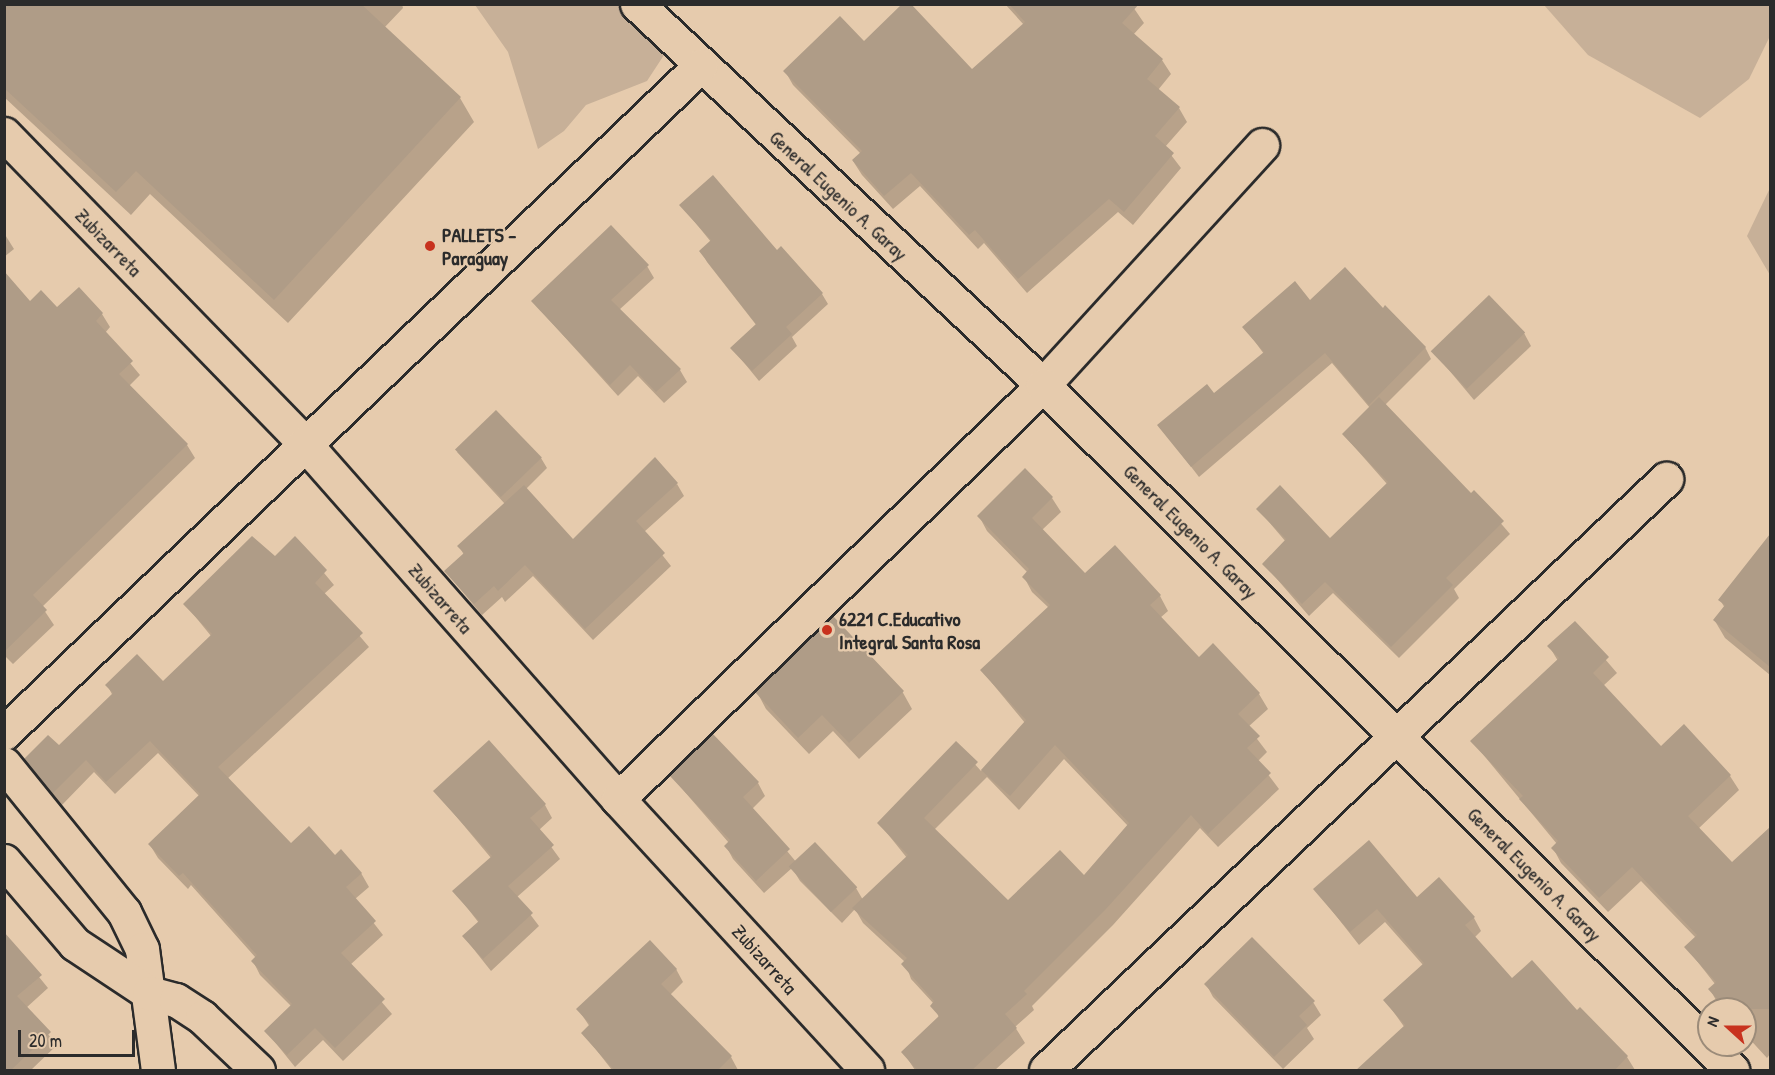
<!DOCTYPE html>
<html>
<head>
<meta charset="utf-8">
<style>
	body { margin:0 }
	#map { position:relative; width:1775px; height:1075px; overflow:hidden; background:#e6cbad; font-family:"Patrick Hand",sans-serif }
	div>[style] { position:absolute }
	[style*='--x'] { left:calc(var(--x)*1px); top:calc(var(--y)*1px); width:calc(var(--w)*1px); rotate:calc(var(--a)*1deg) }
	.green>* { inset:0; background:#c7b098 }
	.shadow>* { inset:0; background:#0003 }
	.building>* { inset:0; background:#af9c87; transform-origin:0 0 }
	.roads { filter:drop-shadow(2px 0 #2b2b2b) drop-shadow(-2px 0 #2b2b2b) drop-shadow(0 2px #2b2b2b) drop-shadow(0 -2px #2b2b2b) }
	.minor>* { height:33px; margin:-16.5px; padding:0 16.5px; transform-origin:16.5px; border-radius:16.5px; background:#e6cbad }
	.tertiary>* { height:33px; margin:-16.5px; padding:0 16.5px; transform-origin:16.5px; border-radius:16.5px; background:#e6cbad }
	.dots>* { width:16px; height:16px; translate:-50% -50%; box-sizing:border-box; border:3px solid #e6cbad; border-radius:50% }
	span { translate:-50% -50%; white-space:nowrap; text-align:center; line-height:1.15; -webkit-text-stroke:4.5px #e6cbad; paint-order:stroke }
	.street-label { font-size:20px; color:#2b2b2b }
	.poi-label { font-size:20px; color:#2b2b2b; font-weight:700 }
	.left { translate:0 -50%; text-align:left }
	.frame { position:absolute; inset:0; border:6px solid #2b2b2b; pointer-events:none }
	.north { position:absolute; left:1697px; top:997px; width:60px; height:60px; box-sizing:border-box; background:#e6cbad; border:2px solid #9b8b79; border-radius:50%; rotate:291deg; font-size:16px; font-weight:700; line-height:24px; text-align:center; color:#2b2b2b }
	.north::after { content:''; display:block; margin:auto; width:21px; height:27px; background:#c8321e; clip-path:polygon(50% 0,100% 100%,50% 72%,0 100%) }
	.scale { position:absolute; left:18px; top:1030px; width:117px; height:27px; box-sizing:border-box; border:3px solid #2b2b2b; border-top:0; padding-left:8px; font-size:18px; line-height:21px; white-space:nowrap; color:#2b2b2b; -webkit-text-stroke:4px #e6cbad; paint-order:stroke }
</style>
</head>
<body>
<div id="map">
	<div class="green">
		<i style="clip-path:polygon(475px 5px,656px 5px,664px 25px,664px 55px,647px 81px,586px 105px,564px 131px,538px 149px,508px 52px)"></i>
		<i style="clip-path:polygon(1544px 5px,1770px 5px,1770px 36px,1749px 79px,1700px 118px,1588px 55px)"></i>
		<i style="clip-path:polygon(1770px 188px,1770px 275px,1747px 236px)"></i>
	</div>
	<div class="shadow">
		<i style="clip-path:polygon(4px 4px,402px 4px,403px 8px,384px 28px,460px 98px,474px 122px,288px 323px,150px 194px,131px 215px,4px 97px)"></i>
		<i style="clip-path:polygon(1005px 4px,1131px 4px,1144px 23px,1133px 35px,1162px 60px,1171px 74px,1158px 90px,1179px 108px,1187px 122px,1165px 147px,1181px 168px,1133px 225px,1118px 212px,1027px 293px,984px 243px,978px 249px,920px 186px,893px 209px,862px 175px,853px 161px,861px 154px,793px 85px,785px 71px,864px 43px,972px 71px,1024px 25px)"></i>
		<i style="clip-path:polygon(681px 205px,777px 252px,822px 294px,828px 304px,792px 337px,797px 346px,759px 381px,732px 348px,757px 326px,707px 262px,701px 251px,711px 242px)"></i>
		<i style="clip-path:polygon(4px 233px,14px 249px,4px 257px)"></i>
		<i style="clip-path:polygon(647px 266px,654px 278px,619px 310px,680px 370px,687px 382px,664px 403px,638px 376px,618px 396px,533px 302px)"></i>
		<i style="clip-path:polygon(4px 273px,30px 303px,57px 309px,78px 289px,102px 314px,110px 327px,105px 333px,140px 375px,129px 386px,187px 445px,195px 458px,42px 607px,54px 625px,13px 664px,4px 655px)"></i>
		<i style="clip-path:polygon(1310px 302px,1382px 310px,1425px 347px,1431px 359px,1385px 405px,1471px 495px,1474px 492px,1510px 534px,1454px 589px,1459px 598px,1399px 658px,1333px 593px,1309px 616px,1264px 564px,1286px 542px,1258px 509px,1330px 540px,1387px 484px,1343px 434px,1370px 408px,1332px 363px,1199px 477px,1159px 425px,1214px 395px,1264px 354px,1244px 327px)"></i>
		<i style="clip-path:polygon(1524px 333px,1531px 346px,1474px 400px,1433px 351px)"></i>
		<i style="clip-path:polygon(457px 452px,541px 458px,547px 468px,526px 489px,573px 541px,677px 484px,684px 496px,644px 532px,671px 566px,593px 640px,533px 576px,505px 602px,502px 597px,482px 615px,446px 572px,464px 555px,459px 546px,505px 504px)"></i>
		<i style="clip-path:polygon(evenodd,1052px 498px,1061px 512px,1042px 530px,1085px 575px,1160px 596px,1168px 611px,1160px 618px,1199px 659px,1213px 645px,1259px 694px,1268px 709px,1248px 727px,1267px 752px,1258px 761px,1279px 789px,1218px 847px,1200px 828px,1113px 925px,1032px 1006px,1034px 1010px,1015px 1027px,1025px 1043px,995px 1070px,915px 1070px,903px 1052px,939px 1018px,934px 1004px,911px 979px,905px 962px,863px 923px,855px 909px,842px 923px,800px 881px,792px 868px,764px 893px,733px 859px,726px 846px,729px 843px,671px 776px,758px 783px,765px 796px,752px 809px,797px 863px,856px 888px,863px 900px,907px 858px,879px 823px,956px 743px,981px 771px,1025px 723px,982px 671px,1049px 608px,1032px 592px,1024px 577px,1028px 573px,987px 531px,979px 516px,1052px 498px,1064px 759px,1128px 826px,1084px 877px,1008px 902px,934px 830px,987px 777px,1019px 810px,1064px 759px)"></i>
		<i style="clip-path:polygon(1770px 536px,1770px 675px,1725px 638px,1715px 621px,1725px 608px,1720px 600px)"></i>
		<i style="clip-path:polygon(295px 538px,334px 585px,324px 594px,369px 647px,227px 779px,290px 845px,335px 857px,361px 873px,369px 887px,355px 899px,383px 935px,350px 965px,392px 1014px,343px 1061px,323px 1040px,295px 1067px,266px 1031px,291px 1006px,260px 975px,253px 961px,256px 958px,191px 885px,188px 889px,158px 858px,150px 845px,200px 797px,158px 753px,115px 794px,94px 772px,61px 806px,26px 759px,58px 748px,113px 696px,107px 685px,163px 683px,211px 636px,185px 604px,275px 558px)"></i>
		<i style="clip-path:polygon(1574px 623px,1617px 673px,1603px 686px,1660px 748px,1730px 776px,1739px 790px,1698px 829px,1732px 864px,1770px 833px,1770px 1054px,1767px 1058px,1745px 1034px,1745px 1009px,1723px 1009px,1718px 1004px,1710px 989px,1715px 984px,1686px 947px,1696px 938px,1641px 881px,1608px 912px,1561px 863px,1553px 848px,1557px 844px,1472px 741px,1558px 661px,1549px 646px)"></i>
		<i style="clip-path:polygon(902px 691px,912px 709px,859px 759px,833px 731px,809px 754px,766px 709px,757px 692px)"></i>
		<i style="clip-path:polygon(489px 742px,545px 805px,552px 818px,539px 830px,560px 859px,517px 897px,539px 926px,491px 971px,464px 937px,479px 923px,454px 891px,491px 858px,435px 791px)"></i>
		<i style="clip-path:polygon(1315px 889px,1417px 899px,1474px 918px,1481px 931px,1474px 938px,1512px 980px,1577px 1012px,1627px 1057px,1635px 1070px,1357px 1070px,1405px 1028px,1385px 1000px,1423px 965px,1385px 922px,1359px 945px)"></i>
		<i style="clip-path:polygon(4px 934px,48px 988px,26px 1008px,57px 1045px,31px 1070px,4px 1070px)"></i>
		<i style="clip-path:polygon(676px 969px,683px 982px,670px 995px,731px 1057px,738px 1070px,612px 1070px,583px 1033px,590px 1027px,578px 1009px)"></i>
		<i style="clip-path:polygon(1206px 984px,1313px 1002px,1321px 1015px,1307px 1028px,1314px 1039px,1283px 1069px,1213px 997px)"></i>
	</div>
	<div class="building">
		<i style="clip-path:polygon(4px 4px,361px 4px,461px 97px,274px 300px,136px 171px,116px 192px,4px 88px)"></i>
		<i style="clip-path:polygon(902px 4px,911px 4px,972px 69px,1025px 22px,1009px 4px,1139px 4px,1122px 23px,1163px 59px,1147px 79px,1180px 107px,1155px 136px,1174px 153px,1124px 212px,1109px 199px,1018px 279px,975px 230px,969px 235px,911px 173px,884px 196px,852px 160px,862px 151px,783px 71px,840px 16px,864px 41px)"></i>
		<i style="clip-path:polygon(713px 175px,777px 250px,781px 246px,823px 293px,786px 327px,792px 334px,752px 371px,730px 348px,756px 324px,699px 251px,711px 240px,679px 205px)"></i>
		<i style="clip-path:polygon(611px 225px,649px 265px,611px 300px,681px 369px,656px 392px,630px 365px,610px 385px,531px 301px)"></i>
		<i style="clip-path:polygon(1345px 267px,1383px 308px,1385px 305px,1426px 347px,1369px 405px,1325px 353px,1191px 467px,1157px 425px,1207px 384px,1214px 393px,1264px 352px,1242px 327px,1295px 281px,1310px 300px)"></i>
		<i style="clip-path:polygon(4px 271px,30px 301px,41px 290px,57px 307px,79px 287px,103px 313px,96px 321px,133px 361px,119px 374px,188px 444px,33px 595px,47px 610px,4px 652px)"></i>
		<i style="left:1489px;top:295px;width:52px;height:81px;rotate:46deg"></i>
		<i style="clip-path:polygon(1379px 397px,1471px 493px,1474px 490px,1504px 521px,1446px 578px,1453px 585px,1391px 647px,1325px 582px,1302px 604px,1262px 564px,1286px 539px,1256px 509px,1280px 485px,1330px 538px,1388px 482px,1342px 434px)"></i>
		<i style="left:496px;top:410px;width:66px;height:57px;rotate:46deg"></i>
		<i style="clip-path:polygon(655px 457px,678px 483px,636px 521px,665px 553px,585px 629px,525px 565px,498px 591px,494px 586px,474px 604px,444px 571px,464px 553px,457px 546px,524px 485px,573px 539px)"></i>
		<i style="clip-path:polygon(1025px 468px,1053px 497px,1032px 518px,1085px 573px,1115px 545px,1161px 595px,1150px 605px,1199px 657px,1213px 643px,1260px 693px,1238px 714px,1260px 736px,1247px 748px,1271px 773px,1208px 834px,1191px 815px,1105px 910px,1024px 991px,1027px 994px,1005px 1014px,1017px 1028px,971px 1071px,918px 1071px,901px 1052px,939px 1016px,930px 1006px,934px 1001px,901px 964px,907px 958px,852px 908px,908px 855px,877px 823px,956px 741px,978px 762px,924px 818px,1008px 900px,1060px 850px,1084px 875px,1129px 823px,1055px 745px,1010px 796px,981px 770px,1026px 720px,980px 670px,1050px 605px,1022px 577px,1029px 569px,977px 516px)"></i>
		<i style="clip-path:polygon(1770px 534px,1770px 667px,1713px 620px,1725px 605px,1718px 600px)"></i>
		<i style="clip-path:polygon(252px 536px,275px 556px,295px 536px,327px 570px,315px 583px,363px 633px,218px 767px,291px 843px,309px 826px,335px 855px,341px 849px,362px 873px,346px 887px,376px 921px,341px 953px,385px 999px,335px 1048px,315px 1028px,287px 1055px,264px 1031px,292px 1004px,251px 961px,257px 955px,183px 873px,179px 876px,148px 844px,200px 794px,150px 741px,106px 782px,86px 760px,52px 794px,24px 759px,48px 735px,59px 745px,113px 693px,105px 685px,137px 654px,163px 681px,212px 634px,183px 604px)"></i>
		<i style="clip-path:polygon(833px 616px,904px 691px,849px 743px,822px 715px,798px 738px,755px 692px)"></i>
		<i style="clip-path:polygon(1575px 621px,1609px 657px,1593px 673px,1661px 746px,1684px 724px,1731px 775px,1688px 816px,1732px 862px,1770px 827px,1770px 1009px,1726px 1009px,1708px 989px,1716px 982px,1684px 947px,1697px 935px,1632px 867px,1599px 898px,1551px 848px,1558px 841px,1519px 799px,1523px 796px,1470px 741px,1559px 658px,1547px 646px)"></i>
		<i style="clip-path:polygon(712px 733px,759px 782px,743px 797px,790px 849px,756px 881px,724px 846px,730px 840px,669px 775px)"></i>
		<i style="clip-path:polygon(489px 740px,546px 804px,530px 818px,554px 845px,508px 886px,533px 913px,483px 959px,462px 936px,479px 921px,452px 891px,492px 856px,433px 791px)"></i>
		<i style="clip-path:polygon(1369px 840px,1417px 897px,1439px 877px,1475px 917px,1465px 925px,1512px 978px,1532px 960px,1577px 1010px,1580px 1007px,1628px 1056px,1614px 1071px,1355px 1071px,1405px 1025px,1383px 1000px,1424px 963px,1377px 909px,1350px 932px,1313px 889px)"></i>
		<i style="left:815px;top:842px;width:62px;height:36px;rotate:47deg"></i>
		<i style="clip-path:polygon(4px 932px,42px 975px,17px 996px,51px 1032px,10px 1071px,4px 1071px)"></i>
		<i style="clip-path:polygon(1252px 937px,1315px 1001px,1299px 1016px,1307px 1025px,1274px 1057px,1204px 984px)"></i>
		<i style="clip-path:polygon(650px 940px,677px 969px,661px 984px,732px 1056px,717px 1071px,615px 1071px,581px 1033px,590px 1024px,576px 1009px)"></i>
	</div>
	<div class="roads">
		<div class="minor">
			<i style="--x:4;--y:134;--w:432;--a:45.8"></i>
			<i style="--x:305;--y:444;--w:473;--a:48.6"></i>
			<i style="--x:618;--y:799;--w:368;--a:47.4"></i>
			<i style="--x:4;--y:764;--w:191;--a:51"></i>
			<i style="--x:124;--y:912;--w:41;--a:64.1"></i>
			<i style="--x:142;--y:949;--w:122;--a:82.5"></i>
			<i style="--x:618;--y:799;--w:593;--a:-44.25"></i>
			<i style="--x:1043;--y:385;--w:325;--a:-47.6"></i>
			<i style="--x:4;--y:861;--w:109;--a:49.5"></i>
			<i style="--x:75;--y:944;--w:89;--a:33.5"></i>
			<i style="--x:149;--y:993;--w:28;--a:15"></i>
			<i style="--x:176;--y:1000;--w:31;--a:33"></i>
			<i style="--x:202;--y:1017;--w:77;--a:43.4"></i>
			<i style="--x:1046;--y:1070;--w:857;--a:-43.63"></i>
		</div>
		<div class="tertiary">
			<i style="--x:637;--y:4;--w:557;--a:43.18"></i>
			<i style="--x:1043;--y:385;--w:972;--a:44.83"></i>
			<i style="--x:4;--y:733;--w:964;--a:-43.78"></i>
		</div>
	</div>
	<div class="dots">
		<i style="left:430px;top:246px;background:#c8321e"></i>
		<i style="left:827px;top:630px;background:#c8321e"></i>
	</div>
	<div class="street-label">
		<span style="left:839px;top:195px;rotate:43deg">General Eugenio A. Garay</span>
		<span style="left:109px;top:242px;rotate:46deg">Zubizarreta</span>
		<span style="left:1191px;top:531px;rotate:45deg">General Eugenio A. Garay</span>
		<span style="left:441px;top:598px;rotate:49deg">Zubizarreta</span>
		<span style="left:1535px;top:874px;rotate:45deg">General Eugenio A. Garay</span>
		<span style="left:765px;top:959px;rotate:48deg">Zubizarreta</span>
	</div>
	<div class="poi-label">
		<span class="left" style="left:442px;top:246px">PALLETS -<br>Paraguay</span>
		<span class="left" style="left:839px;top:630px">6221 C.Educativo<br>Integral Santa Rosa</span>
	</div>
	<div class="frame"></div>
	<div class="north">N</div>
	<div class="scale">20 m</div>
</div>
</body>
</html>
